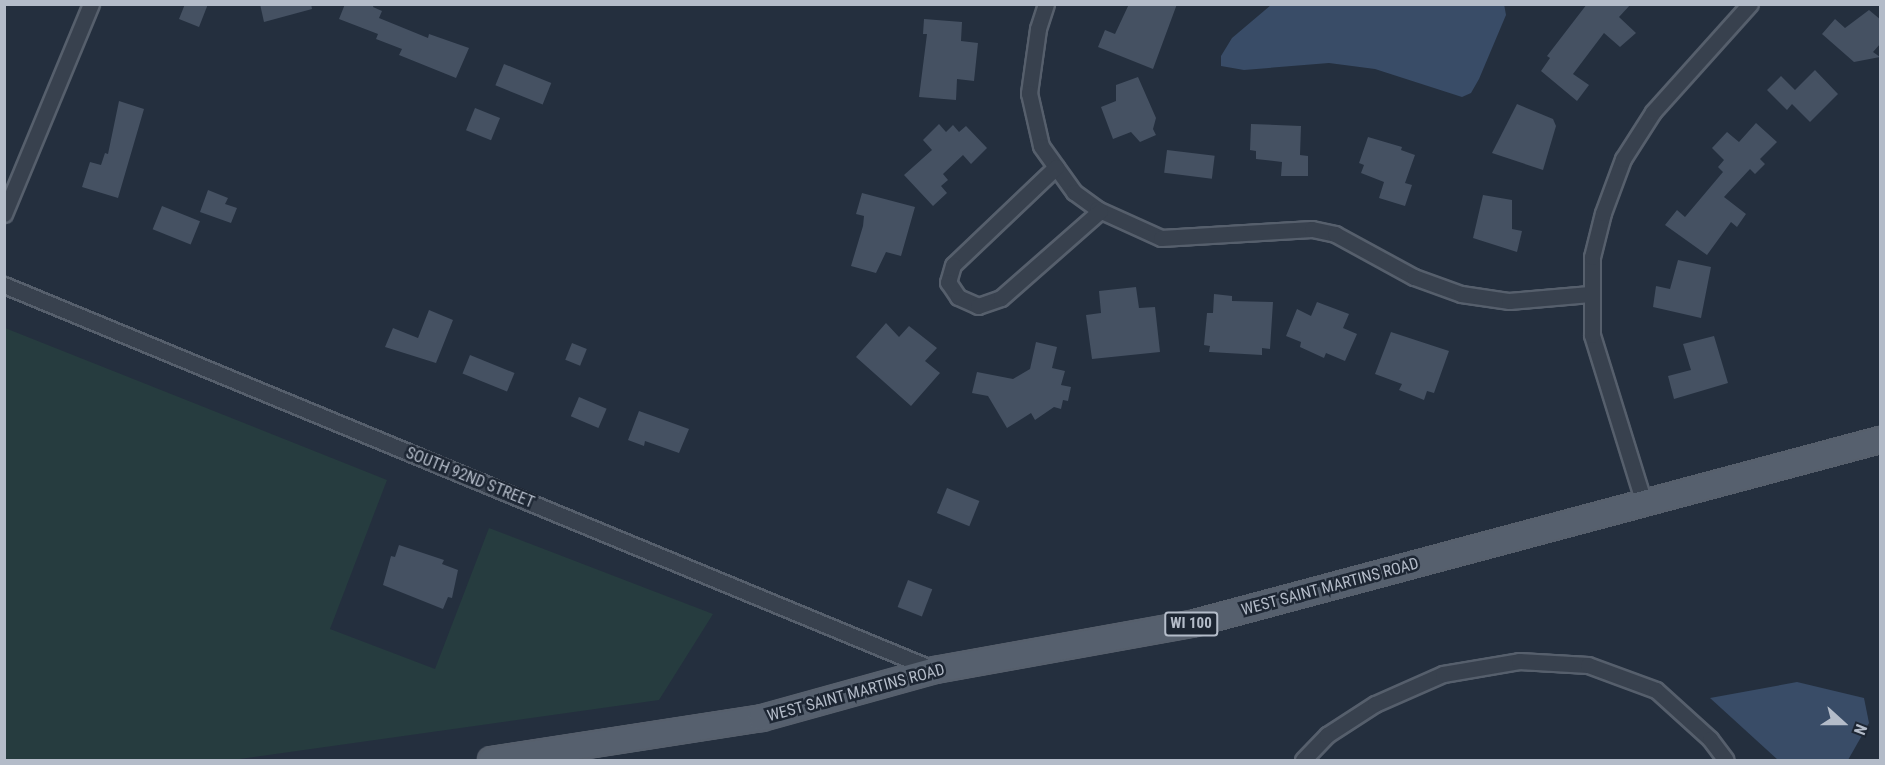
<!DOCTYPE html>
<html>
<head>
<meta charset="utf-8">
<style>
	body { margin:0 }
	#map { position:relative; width:1885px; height:765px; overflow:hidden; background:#242f3e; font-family:"Roboto Condensed",sans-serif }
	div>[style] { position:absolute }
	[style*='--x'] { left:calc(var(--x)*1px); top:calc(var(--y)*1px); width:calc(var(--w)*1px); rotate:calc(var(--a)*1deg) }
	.green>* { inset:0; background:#263c3f }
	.water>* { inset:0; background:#394c67 }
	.building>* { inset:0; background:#455162; transform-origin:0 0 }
	.roads { filter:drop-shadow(2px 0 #565f6c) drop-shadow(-2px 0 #565f6c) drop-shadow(0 2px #565f6c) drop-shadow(0 -2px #565f6c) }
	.minor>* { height:15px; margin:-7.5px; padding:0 7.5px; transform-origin:7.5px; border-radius:7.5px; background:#38414e }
	.primary>* { height:24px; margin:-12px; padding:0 12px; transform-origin:12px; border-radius:12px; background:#56606e }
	span { translate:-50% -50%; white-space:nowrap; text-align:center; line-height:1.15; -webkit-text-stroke:5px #1d2633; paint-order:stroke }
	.shield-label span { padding:2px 4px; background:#1d2633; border:2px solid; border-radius:4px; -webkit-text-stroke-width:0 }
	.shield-label { font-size:15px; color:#b4bcc9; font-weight:700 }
	.street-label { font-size:16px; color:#b4bcc9 }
	.frame { position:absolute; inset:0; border:6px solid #b4bcc9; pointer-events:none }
	.north { position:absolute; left:1813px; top:693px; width:60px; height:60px; -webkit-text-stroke:4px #1d2633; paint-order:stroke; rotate:111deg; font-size:16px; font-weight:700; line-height:24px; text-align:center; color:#b4bcc9 }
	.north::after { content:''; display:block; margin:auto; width:21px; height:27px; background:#b4bcc9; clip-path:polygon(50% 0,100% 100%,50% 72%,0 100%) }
</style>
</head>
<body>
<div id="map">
	<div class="green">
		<i style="clip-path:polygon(5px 328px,387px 480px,330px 629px,435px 669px,489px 528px,713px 614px,659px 700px,232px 760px,5px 760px)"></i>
	</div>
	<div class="water">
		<i style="clip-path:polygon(1271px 5px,1504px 4px,1506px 15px,1479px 79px,1471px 93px,1462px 97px,1375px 69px,1329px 63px,1244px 70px,1221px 66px,1221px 56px,1232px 38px)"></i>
		<i style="clip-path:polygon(1797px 682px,1864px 698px,1869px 723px,1848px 760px,1778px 760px,1710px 698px)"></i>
	</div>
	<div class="building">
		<i style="clip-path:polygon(185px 4px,208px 4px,199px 27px,179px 19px)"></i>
		<i style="clip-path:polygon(260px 4px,311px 4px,312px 9px,264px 22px)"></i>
		<i style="clip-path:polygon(345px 4px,374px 4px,373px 7px,382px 11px,379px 18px,428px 38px,429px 34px,469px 48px,456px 78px,399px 55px,402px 49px,376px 39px,378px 34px,339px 19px)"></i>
		<i style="clip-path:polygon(1129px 4px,1177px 4px,1153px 69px,1098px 47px,1105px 30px,1115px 34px)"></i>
		<i style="clip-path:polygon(1587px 4px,1631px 4px,1619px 17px,1636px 33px,1620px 47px,1604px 33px,1573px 74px,1589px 85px,1577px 101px,1541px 71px,1550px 58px,1547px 56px)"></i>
		<i style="clip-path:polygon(1869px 10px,1881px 20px,1881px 43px,1873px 52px,1880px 57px,1854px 62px,1822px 34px,1835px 19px,1845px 28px)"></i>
		<i style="clip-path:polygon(924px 19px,962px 22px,961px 41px,978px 43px,974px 81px,957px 79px,956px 100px,919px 97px,927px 34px,923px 34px)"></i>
		<i style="left:504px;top:64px;width:51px;height:23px;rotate:22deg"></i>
		<i style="clip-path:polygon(1815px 70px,1838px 94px,1810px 122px,1792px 104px,1787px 110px,1767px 90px,1781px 76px,1795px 90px)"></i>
		<i style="clip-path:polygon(1138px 77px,1156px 118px,1153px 129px,1156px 135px,1140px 142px,1131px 132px,1113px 139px,1101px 107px,1116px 101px,1116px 85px)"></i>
		<i style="clip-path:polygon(119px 101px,144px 109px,118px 198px,82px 187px,90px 162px,101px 165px,105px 153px,108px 154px)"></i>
		<i style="clip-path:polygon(1517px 104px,1553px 119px,1556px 126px,1543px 170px,1492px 153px)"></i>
		<i style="left:475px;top:108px;width:27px;height:24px;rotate:22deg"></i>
		<i style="clip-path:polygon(1756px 123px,1777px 142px,1760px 159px,1765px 164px,1755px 174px,1750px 169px,1724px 197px,1746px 214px,1737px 227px,1731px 222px,1707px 255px,1665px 225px,1677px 210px,1685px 217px,1723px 172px,1718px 167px,1724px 160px,1712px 148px,1727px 132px,1739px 142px)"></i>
		<i style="clip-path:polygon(939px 124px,946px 132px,953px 125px,959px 132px,966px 126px,987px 148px,971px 164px,963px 155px,943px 174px,948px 180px,941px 186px,947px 193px,933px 206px,904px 175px,932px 150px,923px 140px)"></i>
		<i style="clip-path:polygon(1251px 124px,1301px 126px,1300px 155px,1308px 156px,1308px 176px,1281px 176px,1282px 162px,1256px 159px,1256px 151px,1250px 150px)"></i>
		<i style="clip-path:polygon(1368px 137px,1402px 147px,1401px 150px,1415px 155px,1405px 183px,1412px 185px,1405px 206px,1379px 198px,1384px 182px,1361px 173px,1364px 165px,1359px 163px)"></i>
		<i style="left:1167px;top:150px;width:48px;height:23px;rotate:7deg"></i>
		<i style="clip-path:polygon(208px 190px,228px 198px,225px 204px,237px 208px,231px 223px,200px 212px)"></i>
		<i style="clip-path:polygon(862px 193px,915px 207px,901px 256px,886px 252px,876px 273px,851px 266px,863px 226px,864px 216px,856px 214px)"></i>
		<i style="clip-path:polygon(1483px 195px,1512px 200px,1512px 229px,1522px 231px,1517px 252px,1473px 238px)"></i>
		<i style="left:162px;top:206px;width:41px;height:25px;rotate:22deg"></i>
		<i style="clip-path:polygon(1678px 260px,1711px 267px,1701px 318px,1653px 307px,1656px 286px,1670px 289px)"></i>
		<i style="clip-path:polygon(1136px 287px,1139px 308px,1155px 307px,1160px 352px,1092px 359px,1086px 315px,1101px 313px,1099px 291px)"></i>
		<i style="clip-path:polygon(1214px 294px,1232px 296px,1232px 301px,1273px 302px,1270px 349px,1262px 348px,1262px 355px,1209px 352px,1210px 346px,1204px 345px,1207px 313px,1213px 313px)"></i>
		<i style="clip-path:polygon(1317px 302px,1349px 314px,1343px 328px,1357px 334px,1345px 361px,1326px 353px,1324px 358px,1300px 347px,1301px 342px,1286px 336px,1297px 309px,1311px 316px)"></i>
		<i style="clip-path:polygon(429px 310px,453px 320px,436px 363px,385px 347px,393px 328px,418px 338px)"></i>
		<i style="clip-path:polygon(886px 323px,899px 337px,909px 326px,937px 348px,925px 361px,940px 373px,911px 406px,856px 357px)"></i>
		<i style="clip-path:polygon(1391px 332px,1449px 351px,1434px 393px,1427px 391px,1424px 400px,1399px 390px,1402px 384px,1375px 374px)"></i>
		<i style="clip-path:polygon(1714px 336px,1728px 383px,1674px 399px,1668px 376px,1691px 370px,1683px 344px)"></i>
		<i style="clip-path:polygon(1036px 342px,1057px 347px,1052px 368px,1065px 371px,1061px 385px,1071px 387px,1068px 401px,1063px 400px,1061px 409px,1054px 407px,1035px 420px,1031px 413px,1007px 428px,988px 396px,972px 393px,977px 372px,1013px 379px,1030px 369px)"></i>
		<i style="left:572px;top:343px;width:16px;height:18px;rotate:22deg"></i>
		<i style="left:470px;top:355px;width:48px;height:20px;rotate:22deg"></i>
		<i style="left:579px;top:397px;width:30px;height:21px;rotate:23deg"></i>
		<i style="clip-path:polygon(639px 411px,689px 429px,679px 453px,645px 441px,644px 446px,628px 440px)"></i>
		<i style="left:947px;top:488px;width:35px;height:27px;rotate:22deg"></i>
		<i style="clip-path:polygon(399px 545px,444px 560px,442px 564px,458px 570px,452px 598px,448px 597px,443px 609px,383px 585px,391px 556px,395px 557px)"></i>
		<i style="left:908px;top:580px;width:26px;height:29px;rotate:21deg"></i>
	</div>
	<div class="roads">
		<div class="minor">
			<i style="--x:1046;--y:4;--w:26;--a:108"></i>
			<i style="--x:1038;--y:29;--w:65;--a:98"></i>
			<i style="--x:1029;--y:93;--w:54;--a:77.2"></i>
			<i style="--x:1041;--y:146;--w:57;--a:54.3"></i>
			<i style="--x:1074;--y:192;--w:29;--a:36"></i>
			<i style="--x:1097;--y:209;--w:70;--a:24.4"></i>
			<i style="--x:1161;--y:238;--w:151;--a:-3.4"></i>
			<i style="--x:1312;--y:229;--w:24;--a:12"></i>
			<i style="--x:1335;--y:234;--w:90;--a:28.6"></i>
			<i style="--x:1414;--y:277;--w:50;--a:19.9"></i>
			<i style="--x:1461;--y:294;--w:49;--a:8.3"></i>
			<i style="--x:1509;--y:301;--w:81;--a:-4.9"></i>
			<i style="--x:1056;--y:167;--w:142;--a:136.4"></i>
			<i style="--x:953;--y:265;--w:18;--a:106"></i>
			<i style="--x:948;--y:282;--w:18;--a:56"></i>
			<i style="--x:958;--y:297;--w:22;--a:24"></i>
			<i style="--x:978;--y:306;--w:24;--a:-19"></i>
			<i style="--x:1001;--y:298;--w:132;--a:-41.3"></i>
			<i style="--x:4;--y:214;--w:227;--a:-67.5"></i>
			<i style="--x:4;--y:285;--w:1007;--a:22.47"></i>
			<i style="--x:1644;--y:503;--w:176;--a:-107.2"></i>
			<i style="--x:1592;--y:335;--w:78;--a:-90"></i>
			<i style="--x:1592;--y:257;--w:45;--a:-76"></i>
			<i style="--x:1603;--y:213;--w:58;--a:-69.7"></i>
			<i style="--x:1623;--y:159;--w:56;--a:-57.4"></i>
			<i style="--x:1653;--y:112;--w:145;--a:-48.1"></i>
			<i style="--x:1303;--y:760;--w:35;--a:-46"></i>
			<i style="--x:1327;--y:735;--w:57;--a:-32.9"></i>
			<i style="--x:1375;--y:704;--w:74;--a:-23.8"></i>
			<i style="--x:1443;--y:674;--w:77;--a:-9.7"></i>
			<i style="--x:1519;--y:661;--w:69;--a:3.3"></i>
			<i style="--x:1588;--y:665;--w:72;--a:20.2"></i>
			<i style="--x:1656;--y:690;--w:73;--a:42.2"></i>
			<i style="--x:1710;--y:739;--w:26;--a:53"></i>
		</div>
		<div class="primary">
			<i style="--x:491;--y:760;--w:274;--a:-8.8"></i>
			<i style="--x:762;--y:718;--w:180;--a:-15.5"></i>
			<i style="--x:935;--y:670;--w:264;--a:-10.2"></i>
			<i style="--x:1195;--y:623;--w:709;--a:-14.96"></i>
		</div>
	</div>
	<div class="shield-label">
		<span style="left:1191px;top:624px">WI 100</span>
	</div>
	<div class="street-label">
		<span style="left:470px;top:478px;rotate:22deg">SOUTH 92ND STREET</span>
		<span style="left:1330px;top:587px;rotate:-15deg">WEST SAINT MARTINS ROAD</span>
		<span style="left:856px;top:693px;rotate:-15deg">WEST SAINT MARTINS ROAD</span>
	</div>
	<div class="frame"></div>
	<div class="north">N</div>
</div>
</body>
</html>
